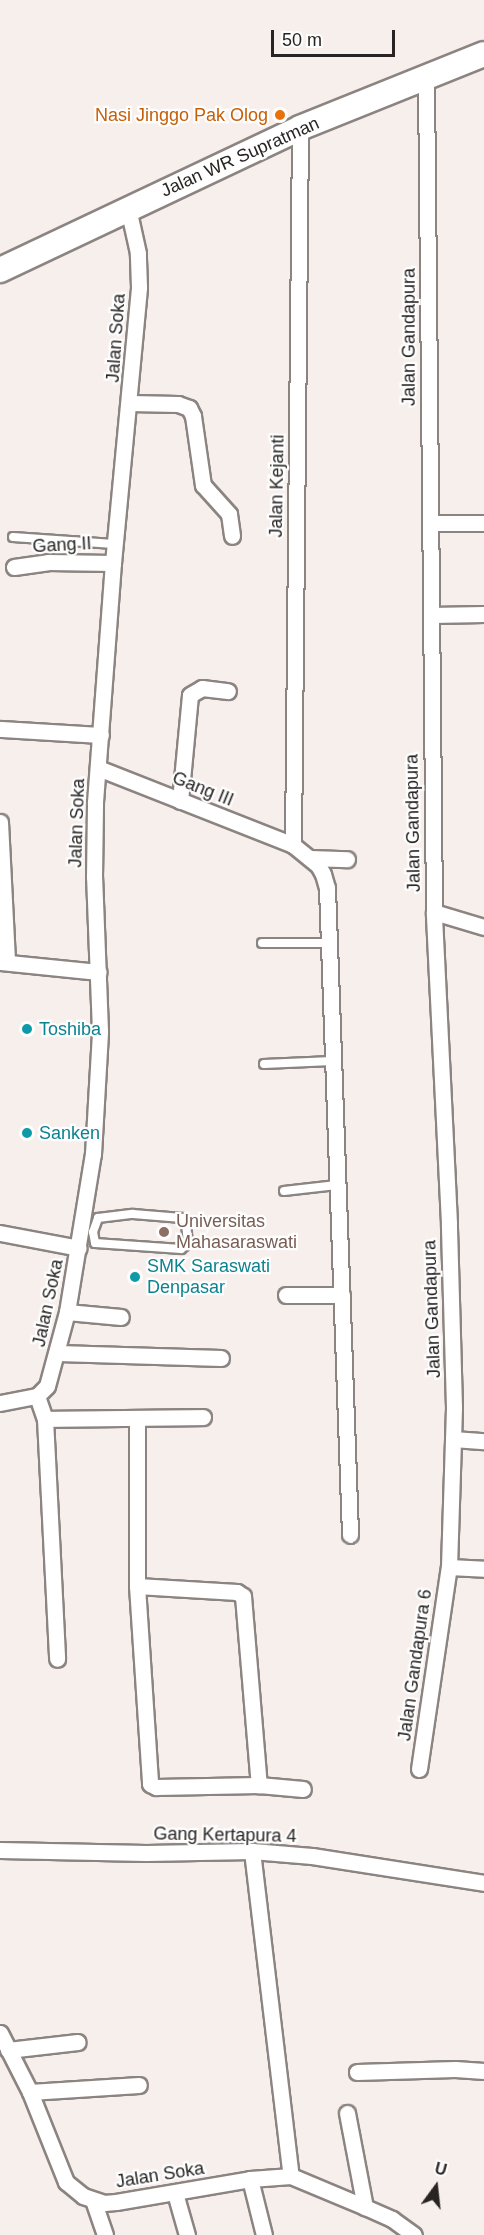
<!DOCTYPE html>
<html>
<head>
<meta charset="utf-8">
<style>
	body { margin:0 }
	#map { position:relative; width:484px; height:2235px; overflow:hidden; background:#f7efec; font-family:Arial,sans-serif }
	div>[style] { position:absolute }
	[style*='--x'] { left:calc(var(--x)*1px); top:calc(var(--y)*1px); width:calc(var(--w)*1px); rotate:calc(var(--a)*1deg) }
	.roads { filter:drop-shadow(2px 0 #8b8481) drop-shadow(-2px 0 #8b8481) drop-shadow(0 2px #8b8481) drop-shadow(0 -2px #8b8481) }
	.service>* { height:8px; margin:-4px; padding:0 4px; transform-origin:4px; border-radius:4px; background:#fff }
	.minor>* { height:15px; margin:-7.5px; padding:0 7.5px; transform-origin:7.5px; border-radius:7.5px; background:#fff }
	.primary>* { height:24px; margin:-12px; padding:0 12px; transform-origin:12px; border-radius:12px; background:#fff }
	.dots>* { width:16px; height:16px; translate:-50% -50%; box-sizing:border-box; border:3px solid #fefefe; border-radius:50% }
	span { translate:-50% -50%; white-space:nowrap; text-align:center; line-height:1.15; -webkit-text-stroke:4.5px #fefefe; paint-order:stroke }
	.food-label { font-size:18px; color:#c56008 }
	.right { translate:-100% -50%; text-align:right }
	.street-label { font-size:18px; color:#272423 }
	.culture-label { font-size:18px; color:#0d838f }
	.left { translate:0 -50%; text-align:left }
	.education-label { font-size:18px; color:#785e54 }
	.north { position:absolute; left:406px; top:2157px; width:60px; height:60px; -webkit-text-stroke:4px #fefefe; paint-order:stroke; rotate:15deg; font-size:16px; font-weight:700; line-height:24px; text-align:center; color:#272423 }
	.north::after { content:''; display:block; margin:auto; width:21px; height:27px; background:#272423; clip-path:polygon(50% 0,100% 100%,50% 72%,0 100%) }
	.scale { position:absolute; left:271px; top:30px; width:124px; height:27px; box-sizing:border-box; border:3px solid #272423; border-top:0; padding-left:8px; font-size:18px; line-height:21px; white-space:nowrap; color:#272423; -webkit-text-stroke:4px #fefefe; paint-order:stroke }
</style>
</head>
<body>
<div id="map">
	<div class="roads">
		<div class="service">
			<i style="--x:13;--y:537;--w:101;--a:4"></i>
			<i style="--x:262;--y:943;--w:65;--a:0"></i>
			<i style="--x:264;--y:1064;--w:68;--a:-2.5"></i>
			<i style="--x:284;--y:1191;--w:53;--a:-6.5"></i>
			<i style="--x:133;--y:1214;--w:49;--a:4.7"></i>
			<i style="--x:182;--y:1218;--w:6;--a:45"></i>
			<i style="--x:186;--y:1222;--w:21;--a:85"></i>
			<i style="--x:188;--y:1243;--w:9;--a:139"></i>
			<i style="--x:181;--y:1249;--w:86;--a:-176"></i>
			<i style="--x:95;--y:1243;--w:11;--a:-100"></i>
			<i style="--x:93;--y:1232;--w:15;--a:-70"></i>
			<i style="--x:98;--y:1218;--w:35;--a:-7"></i>
		</div>
		<div class="minor">
			<i style="--x:130;--y:403;--w:48;--a:1.2"></i>
			<i style="--x:178;--y:404;--w:12;--a:20"></i>
			<i style="--x:189;--y:408;--w:9;--a:63"></i>
			<i style="--x:193;--y:416;--w:70;--a:81.8"></i>
			<i style="--x:203;--y:485;--w:39;--a:48"></i>
			<i style="--x:229;--y:514;--w:22;--a:82"></i>
			<i style="--x:430;--y:523;--w:54;--a:0"></i>
			<i style="--x:14;--y:567;--w:34;--a:-8"></i>
			<i style="--x:48;--y:562;--w:65;--a:0.9"></i>
			<i style="--x:431;--y:615;--w:53;--a:-1.1"></i>
			<i style="--x:0;--y:729;--w:101;--a:3.4"></i>
			<i style="--x:98;--y:768;--w:210;--a:21.5"></i>
			<i style="--x:293;--y:845;--w:32;--a:39"></i>
			<i style="--x:318;--y:865;--w:10;--a:61"></i>
			<i style="--x:323;--y:874;--w:15;--a:74"></i>
			<i style="--x:327;--y:888;--w:647;--a:87.96"></i>
			<i style="--x:180;--y:801;--w:106;--a:-84.6"></i>
			<i style="--x:190;--y:695;--w:14;--a:-30"></i>
			<i style="--x:202;--y:688;--w:26;--a:7"></i>
			<i style="--x:0;--y:822;--w:140;--a:87.1"></i>
			<i style="--x:293;--y:845;--w:717;--a:-89.44"></i>
			<i style="--x:310;--y:858;--w:37;--a:2"></i>
			<i style="--x:434;--y:912;--w:52;--a:16.7"></i>
			<i style="--x:0;--y:962;--w:99;--a:5.8"></i>
			<i style="--x:0;--y:1233;--w:80;--a:10.8"></i>
			<i style="--x:286;--y:1295;--w:56;--a:0"></i>
			<i style="--x:67;--y:1312;--w:54;--a:5.3"></i>
			<i style="--x:58;--y:1353;--w:163;--a:1.8"></i>
			<i style="--x:37;--y:1396;--w:24;--a:71"></i>
			<i style="--x:45;--y:1419;--w:240;--a:87.1"></i>
			<i style="--x:0;--y:1403;--w:38;--a:-11"></i>
			<i style="--x:37;--y:1396;--w:14;--a:-45"></i>
			<i style="--x:47;--y:1386;--w:77;--a:-74.9"></i>
			<i style="--x:67;--y:1312;--w:160;--a:-80.7"></i>
			<i style="--x:93;--y:1154;--w:123;--a:-86.7"></i>
			<i style="--x:100;--y:1031;--w:154;--a:-92.2"></i>
			<i style="--x:94;--y:877;--w:75;--a:-89.2"></i>
			<i style="--x:95;--y:802;--w:240;--a:-85.7"></i>
			<i style="--x:113;--y:563;--w:277;--a:-84.6"></i>
			<i style="--x:139;--y:287;--w:34;--a:-92"></i>
			<i style="--x:138;--y:253;--w:46;--a:-102.5"></i>
			<i style="--x:137;--y:1418;--w:168;--a:90"></i>
			<i style="--x:137;--y:1586;--w:198;--a:86.2"></i>
			<i style="--x:150;--y:1784;--w:7;--a:27"></i>
			<i style="--x:156;--y:1787;--w:103;--a:-1.1"></i>
			<i style="--x:259;--y:1785;--w:44;--a:5.2"></i>
			<i style="--x:45;--y:1419;--w:158;--a:-0.7"></i>
			<i style="--x:453;--y:1439;--w:31;--a:4"></i>
			<i style="--x:449;--y:1567;--w:35;--a:3"></i>
			<i style="--x:137;--y:1586;--w:100;--a:3.4"></i>
			<i style="--x:237;--y:1592;--w:7;--a:34"></i>
			<i style="--x:243;--y:1596;--w:190;--a:85.2"></i>
			<i style="--x:419;--y:1769;--w:204;--a:-81.6"></i>
			<i style="--x:449;--y:1567;--w:160;--a:-88.2"></i>
			<i style="--x:454;--y:1407;--w:184;--a:-91.6"></i>
			<i style="--x:449;--y:1223;--w:311;--a:-92.8"></i>
			<i style="--x:434;--y:912;--w:833;--a:-90.55"></i>
			<i style="--x:0;--y:1850;--w:146;--a:1.2"></i>
			<i style="--x:146;--y:1853;--w:106;--a:-1.1"></i>
			<i style="--x:252;--y:1851;--w:60;--a:4.8"></i>
			<i style="--x:312;--y:1856;--w:174;--a:8.9"></i>
			<i style="--x:252;--y:1851;--w:327;--a:83.2"></i>
			<i style="--x:0;--y:2033;--w:66;--a:63"></i>
			<i style="--x:30;--y:2092;--w:97;--a:68.2"></i>
			<i style="--x:66;--y:2182;--w:22;--a:39"></i>
			<i style="--x:83;--y:2196;--w:22;--a:18"></i>
			<i style="--x:104;--y:2203;--w:12;--a:-5"></i>
			<i style="--x:116;--y:2202;--w:136;--a:-9.7"></i>
			<i style="--x:250;--y:2179;--w:41;--a:-4.2"></i>
			<i style="--x:291;--y:2176;--w:80;--a:22.7"></i>
			<i style="--x:365;--y:2207;--w:30;--a:24"></i>
			<i style="--x:392;--y:2219;--w:27;--a:36"></i>
			<i style="--x:8;--y:2050;--w:70;--a:-6.5"></i>
			<i style="--x:357;--y:2072;--w:98;--a:-1.8"></i>
			<i style="--x:455;--y:2069;--w:29;--a:4"></i>
			<i style="--x:30;--y:2092;--w:109;--a:-3.7"></i>
			<i style="--x:347;--y:2113;--w:96;--a:79.2"></i>
			<i style="--x:250;--y:2179;--w:58;--a:76"></i>
			<i style="--x:175;--y:2193;--w:44;--a:74.1"></i>
			<i style="--x:93;--y:2200;--w:37;--a:71"></i>
		</div>
		<div class="primary">
			<i style="--x:0;--y:270;--w:332;--a:-25.3"></i>
			<i style="--x:300;--y:128;--w:198;--a:-21.9"></i>
		</div>
	</div>
	<div class="dots">
		<i style="left:280px;top:115px;background:#e8710a"></i>
		<i style="left:27px;top:1029px;background:#0f9aa8"></i>
		<i style="left:27px;top:1133px;background:#0f9aa8"></i>
		<i style="left:164px;top:1232px;background:#8d6e63"></i>
		<i style="left:135px;top:1277px;background:#0f9aa8"></i>
	</div>
	<div class="food-label">
		<span class="right" style="left:268px;top:115px">Nasi Jinggo Pak Olog</span>
	</div>
	<div class="street-label">
		<span style="left:240px;top:157px;rotate:-24deg">Jalan WR Supratman</span>
		<span style="left:409px;top:337px;rotate:-90deg">Jalan Gandapura</span>
		<span style="left:116px;top:338px;rotate:-86deg">Jalan Soka</span>
		<span style="left:277px;top:486px;rotate:-89deg">Jalan Kejanti</span>
		<span style="left:62px;top:545px;rotate:-3deg">Gang II</span>
		<span style="left:203px;top:789px;rotate:22deg">Gang III</span>
		<span style="left:77px;top:823px;rotate:-88deg">Jalan Soka</span>
		<span style="left:413px;top:823px;rotate:-91deg">Jalan Gandapura</span>
		<span style="left:48px;top:1303px;rotate:-78deg">Jalan Soka</span>
		<span style="left:432px;top:1309px;rotate:-92deg">Jalan Gandapura</span>
		<span style="left:415px;top:1665px;rotate:-82deg">Jalan Gandapura 6</span>
		<span style="left:225px;top:1835px;rotate:1deg">Gang Kertapura 4</span>
		<span style="left:160px;top:2175px;rotate:-9deg">Jalan Soka</span>
	</div>
	<div class="culture-label">
		<span class="left" style="left:39px;top:1029px">Toshiba</span>
		<span class="left" style="left:39px;top:1133px">Sanken</span>
		<span class="left" style="left:147px;top:1277px">SMK Saraswati<br>Denpasar</span>
	</div>
	<div class="education-label">
		<span class="left" style="left:176px;top:1232px">Universitas<br>Mahasaraswati</span>
	</div>
	<div class="north">U</div>
	<div class="scale">50 m</div>
</div>
</body>
</html>
